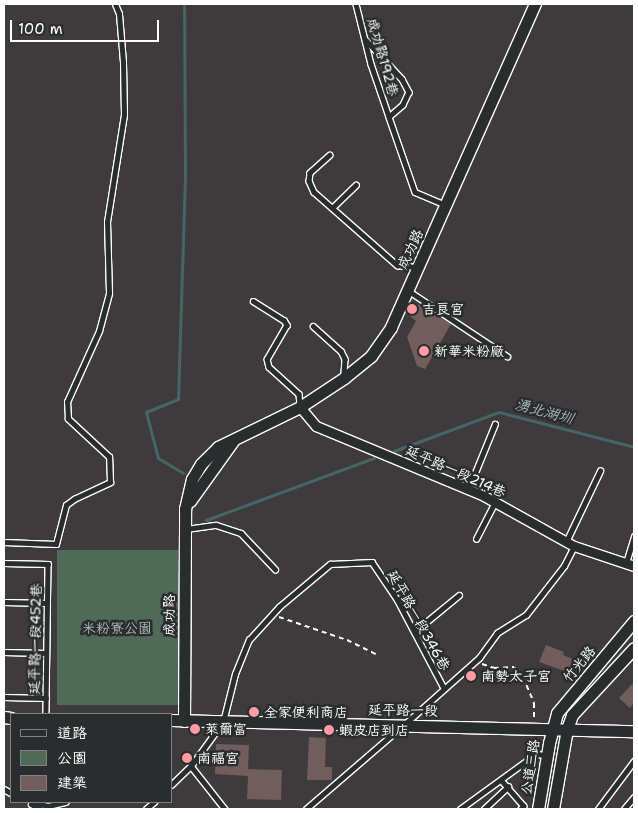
<!DOCTYPE html>
<html>
<head>
<meta charset="utf-8">
<style>
	body { margin:0 }
	#map { position:relative; width:638px; height:813px; overflow:hidden; background:#3f3b3c; font-family:"Shantell Sans","LXGW WenKai TC",sans-serif }
	div>[style] { position:absolute }
	[style*='--x'] { left:calc(var(--x)*1px); top:calc(var(--y)*1px); width:calc(var(--w)*1px); rotate:calc(var(--a)*1deg) }
	.green>* { inset:0; background:#516a57; transform-origin:0 0 }
	.stream>* { height:3px; margin:-1.5px; padding:0 1.5px; transform-origin:1.5px; border-radius:1.5px; background:#466567 }
	.building>* { inset:0; background:#705d5c }
	.path>* { height:2px; margin-top:-1px; transform-origin:0; background:repeating-linear-gradient(90deg,#fff 0 5px,transparent 0 9px) }
	.roads { filter:drop-shadow(1px 0 #fff) drop-shadow(-1px 0 #fff) drop-shadow(0 1px #fff) drop-shadow(0 -1px #fff) }
	.service>* { height:4.5px; margin:-2.25px; padding:0 2.25px; transform-origin:2.25px; border-radius:2.25px; background:#2a2d2e }
	.minor>* { height:9px; margin:-4.5px; padding:0 4.5px; transform-origin:4.5px; border-radius:4.5px; background:#2a2d2e }
	.tertiary>* { height:11px; margin:-5.5px; padding:0 5.5px; transform-origin:5.5px; border-radius:5.5px; background:#2a2d2e }
	.dots>* { width:14px; height:14px; translate:-50% -50%; box-sizing:border-box; border:2px solid #2a2d2e; border-radius:50% }
	span { translate:-50% -50%; white-space:nowrap; text-align:center; line-height:1.15; -webkit-text-stroke:5px #2a2d2e; paint-order:stroke }
	.street-label { font-size:14px; color:#fff }
	.poi-label { font-size:14px; color:#fff }
	.left { translate:0 -50%; text-align:left }
	.park-label { font-size:14px; color:#b1bcb3 }
	.water-label { font-size:15px; color:#acbabb; font-style:italic }
	.frame { position:absolute; inset:0; border:5px solid #fff; pointer-events:none }
	.legend { position:absolute; left:10px; top:713px; width:162px; height:90px; box-sizing:border-box; background:#2a2d2e; border:1px solid #7f8182; margin:0; padding:6px 9px; list-style:none; font-size:15px; color:#fff }
	.legend li { display:flex; align-items:center; gap:10px; height:25px }
	.legend b { width:25px; border:1px solid #7f8182 }
	.scale { position:absolute; left:10px; top:20px; width:149px; height:22px; box-sizing:border-box; border:2px solid #fff; border-top:0; padding-left:6px; font-size:15px; line-height:18px; white-space:nowrap; color:#fff; -webkit-text-stroke:4px #2a2d2e; paint-order:stroke }
</style>
</head>
<body>
<div id="map">
	<div class="green">
		<i style="left:57px;top:550px;width:121px;height:155px"></i>
	</div>
	<div class="stream">
		<i style="--x:394;--y:451;--w:112;--a:-20.4"></i>
		<i style="--x:499;--y:412;--w:139;--a:14.5"></i>
		<i style="--x:183;--y:473;--w:29;--a:-149"></i>
		<i style="--x:158;--y:458;--w:48;--a:-104.6"></i>
		<i style="--x:146;--y:412;--w:35;--a:-22"></i>
		<i style="--x:178;--y:399;--w:224;--a:-88.2"></i>
		<i style="--x:185;--y:175;--w:171;--a:-90.3"></i>
		<i style="--x:206;--y:520;--w:179;--a:-20.3"></i>
	</div>
	<div class="building">
		<i style="clip-path:polygon(414px 302px,451px 324px,425px 369px,417px 366px,407px 337px,416px 321px,406px 313px)"></i>
		<i style="clip-path:polygon(546px 645px,564px 652px,563px 655px,573px 659px,568px 672px,539px 662px)"></i>
		<i style="clip-path:polygon(634px 682px,634px 703px,630px 708px,619px 698px)"></i>
		<i style="clip-path:polygon(309px 737px,326px 738px,325px 767px,332px 767px,332px 780px,307px 780px)"></i>
		<i style="clip-path:polygon(216px 744px,249px 745px,248px 769px,282px 770px,281px 800px,247px 799px,248px 776px,215px 774px)"></i>
	</div>
	<div class="path">
		<i style="--x:279;--y:617;--w:72;--a:18.7"></i>
		<i style="--x:347;--y:640;--w:32;--a:26"></i>
		<i style="--x:482;--y:664;--w:13;--a:18"></i>
		<i style="--x:494;--y:668;--w:20;--a:-3"></i>
		<i style="--x:514;--y:667;--w:13;--a:48"></i>
		<i style="--x:523;--y:677;--w:28;--a:67"></i>
		<i style="--x:534;--y:703;--w:16;--a:90"></i>
	</div>
	<div class="roads">
		<div class="service">
			<i style="--x:356;--y:4;--w:62;--a:76"></i>
			<i style="--x:371;--y:64;--w:56;--a:71.2"></i>
			<i style="--x:366;--y:40;--w:53;--a:47.3"></i>
			<i style="--x:402;--y:79;--w:15;--a:62"></i>
			<i style="--x:409;--y:92;--w:14;--a:115"></i>
			<i style="--x:403;--y:105;--w:18;--a:139"></i>
			<i style="--x:389;--y:117;--w:79;--a:70.9"></i>
			<i style="--x:415;--y:192;--w:33;--a:23"></i>
			<i style="--x:330;--y:155;--w:27;--a:138"></i>
			<i style="--x:310;--y:173;--w:8;--a:97"></i>
			<i style="--x:309;--y:181;--w:12;--a:66"></i>
			<i style="--x:314;--y:192;--w:111;--a:41.3"></i>
			<i style="--x:397;--y:265;--w:20;--a:6"></i>
			<i style="--x:332;--y:208;--w:33;--a:-44"></i>
			<i style="--x:409;--y:291;--w:118;--a:33.6"></i>
			<i style="--x:253;--y:301;--w:36;--a:32"></i>
			<i style="--x:284;--y:320;--w:6;--a:59"></i>
			<i style="--x:287;--y:325;--w:39;--a:120"></i>
			<i style="--x:267;--y:359;--w:8;--a:76"></i>
			<i style="--x:269;--y:367;--w:40;--a:42"></i>
			<i style="--x:299;--y:394;--w:12;--a:85"></i>
			<i style="--x:313;--y:326;--w:38;--a:42"></i>
			<i style="--x:341;--y:351;--w:9;--a:63"></i>
			<i style="--x:345;--y:359;--w:16;--a:94"></i>
			<i style="--x:468;--y:490;--w:71;--a:-67.8"></i>
			<i style="--x:186;--y:529;--w:30;--a:-8"></i>
			<i style="--x:216;--y:525;--w:26;--a:18"></i>
			<i style="--x:241;--y:533;--w:50;--a:46.6"></i>
			<i style="--x:476;--y:539;--w:42;--a:-62.8"></i>
			<i style="--x:4;--y:542;--w:52;--a:2.2"></i>
			<i style="--x:56;--y:544;--w:40;--a:-75.6"></i>
			<i style="--x:66;--y:505;--w:10;--a:-37"></i>
			<i style="--x:74;--y:499;--w:40;--a:-25"></i>
			<i style="--x:110;--y:482;--w:25;--a:-92"></i>
			<i style="--x:109;--y:457;--w:56;--a:-137.2"></i>
			<i style="--x:68;--y:419;--w:17;--a:-93"></i>
			<i style="--x:67;--y:402;--w:78;--a:-65.7"></i>
			<i style="--x:99;--y:331;--w:39;--a:-75"></i>
			<i style="--x:109;--y:293;--w:71;--a:-91.6"></i>
			<i style="--x:107;--y:222;--w:108;--a:-81"></i>
			<i style="--x:124;--y:115;--w:53;--a:-91.1"></i>
			<i style="--x:123;--y:62;--w:48;--a:-94.8"></i>
			<i style="--x:119;--y:14;--w:11;--a:-112"></i>
			<i style="--x:566;--y:542;--w:79;--a:-64.4"></i>
			<i style="--x:4;--y:563;--w:44;--a:1.3"></i>
			<i style="--x:48;--y:564;--w:150;--a:90.8"></i>
			<i style="--x:626;--y:563;--w:28;--a:-73"></i>
			<i style="--x:4;--y:602;--w:43;--a:1.3"></i>
			<i style="--x:414;--y:632;--w:58;--a:-39.4"></i>
			<i style="--x:4;--y:652;--w:42;--a:1.4"></i>
			<i style="--x:4;--y:697;--w:42;--a:1.4"></i>
			<i style="--x:406;--y:723;--w:98;--a:-41.7"></i>
			<i style="--x:479;--y:658;--w:31;--a:-54"></i>
			<i style="--x:497;--y:633;--w:34;--a:-32"></i>
			<i style="--x:526;--y:615;--w:62;--a:-52.2"></i>
			<i style="--x:564;--y:566;--w:22;--a:-63"></i>
			<i style="--x:191;--y:766;--w:55;--a:51.7"></i>
			<i style="--x:502;--y:781;--w:33;--a:49"></i>
			<i style="--x:524;--y:806;--w:4;--a:135"></i>
			<i style="--x:171;--y:785;--w:28;--a:-44"></i>
			<i style="--x:191;--y:766;--w:54;--a:-54"></i>
			<i style="--x:223;--y:722;--w:49;--a:-76"></i>
			<i style="--x:235;--y:674;--w:37;--a:-68"></i>
			<i style="--x:249;--y:640;--w:45;--a:-47.7"></i>
			<i style="--x:279;--y:607;--w:67;--a:-40.1"></i>
			<i style="--x:330;--y:564;--w:42;--a:-2.7"></i>
			<i style="--x:372;--y:562;--w:45;--a:56"></i>
			<i style="--x:397;--y:599;--w:101;--a:62.2"></i>
			<i style="--x:4;--y:789;--w:8;--a:30"></i>
			<i style="--x:31;--y:802;--w:17;--a:13"></i>
			<i style="--x:48;--y:806;--w:18;--a:-13"></i>
			<i style="--x:31;--y:804;--w:11;--a:27"></i>
			<i style="--x:146;--y:809;--w:11;--a:-41"></i>
			<i style="--x:306;--y:809;--w:124;--a:-40.8"></i>
			<i style="--x:460;--y:809;--w:94;--a:-35.9"></i>
			<i style="--x:536;--y:754;--w:9;--a:6"></i>
			<i style="--x:484;--y:809;--w:33;--a:-43"></i>
			<i style="--x:598;--y:809;--w:60;--a:-53.1"></i>
			<i style="--x:624;--y:809;--w:16;--a:-50"></i>
		</div>
		<div class="minor">
			<i style="--x:300;--y:407;--w:25;--a:50"></i>
			<i style="--x:316;--y:426;--w:182;--a:22.6"></i>
			<i style="--x:484;--y:496;--w:103;--a:29.1"></i>
			<i style="--x:574;--y:546;--w:63;--a:18.4"></i>
		</div>
		<div class="tertiary">
			<i style="--x:190;--y:501;--w:74;--a:-54.4"></i>
			<i style="--x:4;--y:717;--w:7;--a:8"></i>
			<i style="--x:171;--y:720;--w:463;--a:1.4"></i>
			<i style="--x:184;--y:721;--w:212;--a:-89.7"></i>
			<i style="--x:185;--y:509;--w:31;--a:-77"></i>
			<i style="--x:192;--y:479;--w:17;--a:-59"></i>
			<i style="--x:201;--y:464;--w:24;--a:-45"></i>
			<i style="--x:218;--y:447;--w:91;--a:-26"></i>
			<i style="--x:300;--y:407;--w:53;--a:-33.4"></i>
			<i style="--x:344;--y:378;--w:35;--a:-39"></i>
			<i style="--x:371;--y:356;--w:35;--a:-55"></i>
			<i style="--x:391;--y:327;--w:354;--a:-66"></i>
			<i style="--x:538;--y:809;--w:67;--a:-80.5"></i>
			<i style="--x:549;--y:743;--w:31;--a:-75"></i>
			<i style="--x:557;--y:713;--w:120;--a:-50.1"></i>
			<i style="--x:553;--y:809;--w:81;--a:-80.1"></i>
			<i style="--x:567;--y:729;--w:15;--a:-70"></i>
			<i style="--x:572;--y:715;--w:91;--a:-47.2"></i>
		</div>
	</div>
	<div class="dots">
		<i style="left:412px;top:309px;background:#ff9aa2"></i>
		<i style="left:424px;top:351px;background:#ff9aa2"></i>
		<i style="left:471px;top:676px;background:#ff9aa2"></i>
		<i style="left:254px;top:712px;background:#ff9aa2"></i>
		<i style="left:195px;top:729px;background:#ff9aa2"></i>
		<i style="left:329px;top:730px;background:#ff9aa2"></i>
		<i style="left:187px;top:758px;background:#ff9aa2"></i>
	</div>
	<div class="street-label">
		<span style="left:383px;top:57px;rotate:74deg">成功路192巷</span>
		<span style="left:410px;top:249px;rotate:-65deg">成功路</span>
		<span style="left:456px;top:471px;rotate:24deg">延平路一段214巷</span>
		<span style="left:169px;top:615px;rotate:-90deg">成功路</span>
		<span style="left:419px;top:620px;rotate:61deg">延平路一段346巷</span>
		<span style="left:35px;top:639px;rotate:-89deg">延平路一段452巷</span>
		<span style="left:579px;top:664px;rotate:-50deg">竹光路</span>
		<span style="left:403px;top:710px;rotate:1deg">延平路一段</span>
		<span style="left:530px;top:767px;rotate:-81deg">公道三路</span>
	</div>
	<div class="poi-label">
		<span class="left" style="left:422px;top:309px">吉良宮</span>
		<span class="left" style="left:434px;top:351px">新華米粉廠</span>
		<span class="left" style="left:481px;top:676px">南勢太子宮</span>
		<span class="left" style="left:264px;top:712px">全家便利商店</span>
		<span class="left" style="left:205px;top:729px">萊爾富</span>
		<span class="left" style="left:339px;top:730px">蝦皮店到店</span>
		<span class="left" style="left:197px;top:758px">南福宮</span>
	</div>
	<div class="park-label">
		<span style="left:117px;top:628px">米粉寮公園</span>
	</div>
	<div class="water-label">
		<span style="left:544px;top:412px;rotate:15deg">湧北湖圳</span>
	</div>
	<div class="frame"></div>
	<ul class="legend">
	<li><b style="height:6px;background:#2a2d2e"></b>道路</li>
	<li><b style="height:14px;background:#516a57"></b>公園</li>
	<li><b style="height:14px;background:#705d5c"></b>建築</li>
	</ul>
	<div class="scale">100 m</div>
</div>
</body>
</html>
